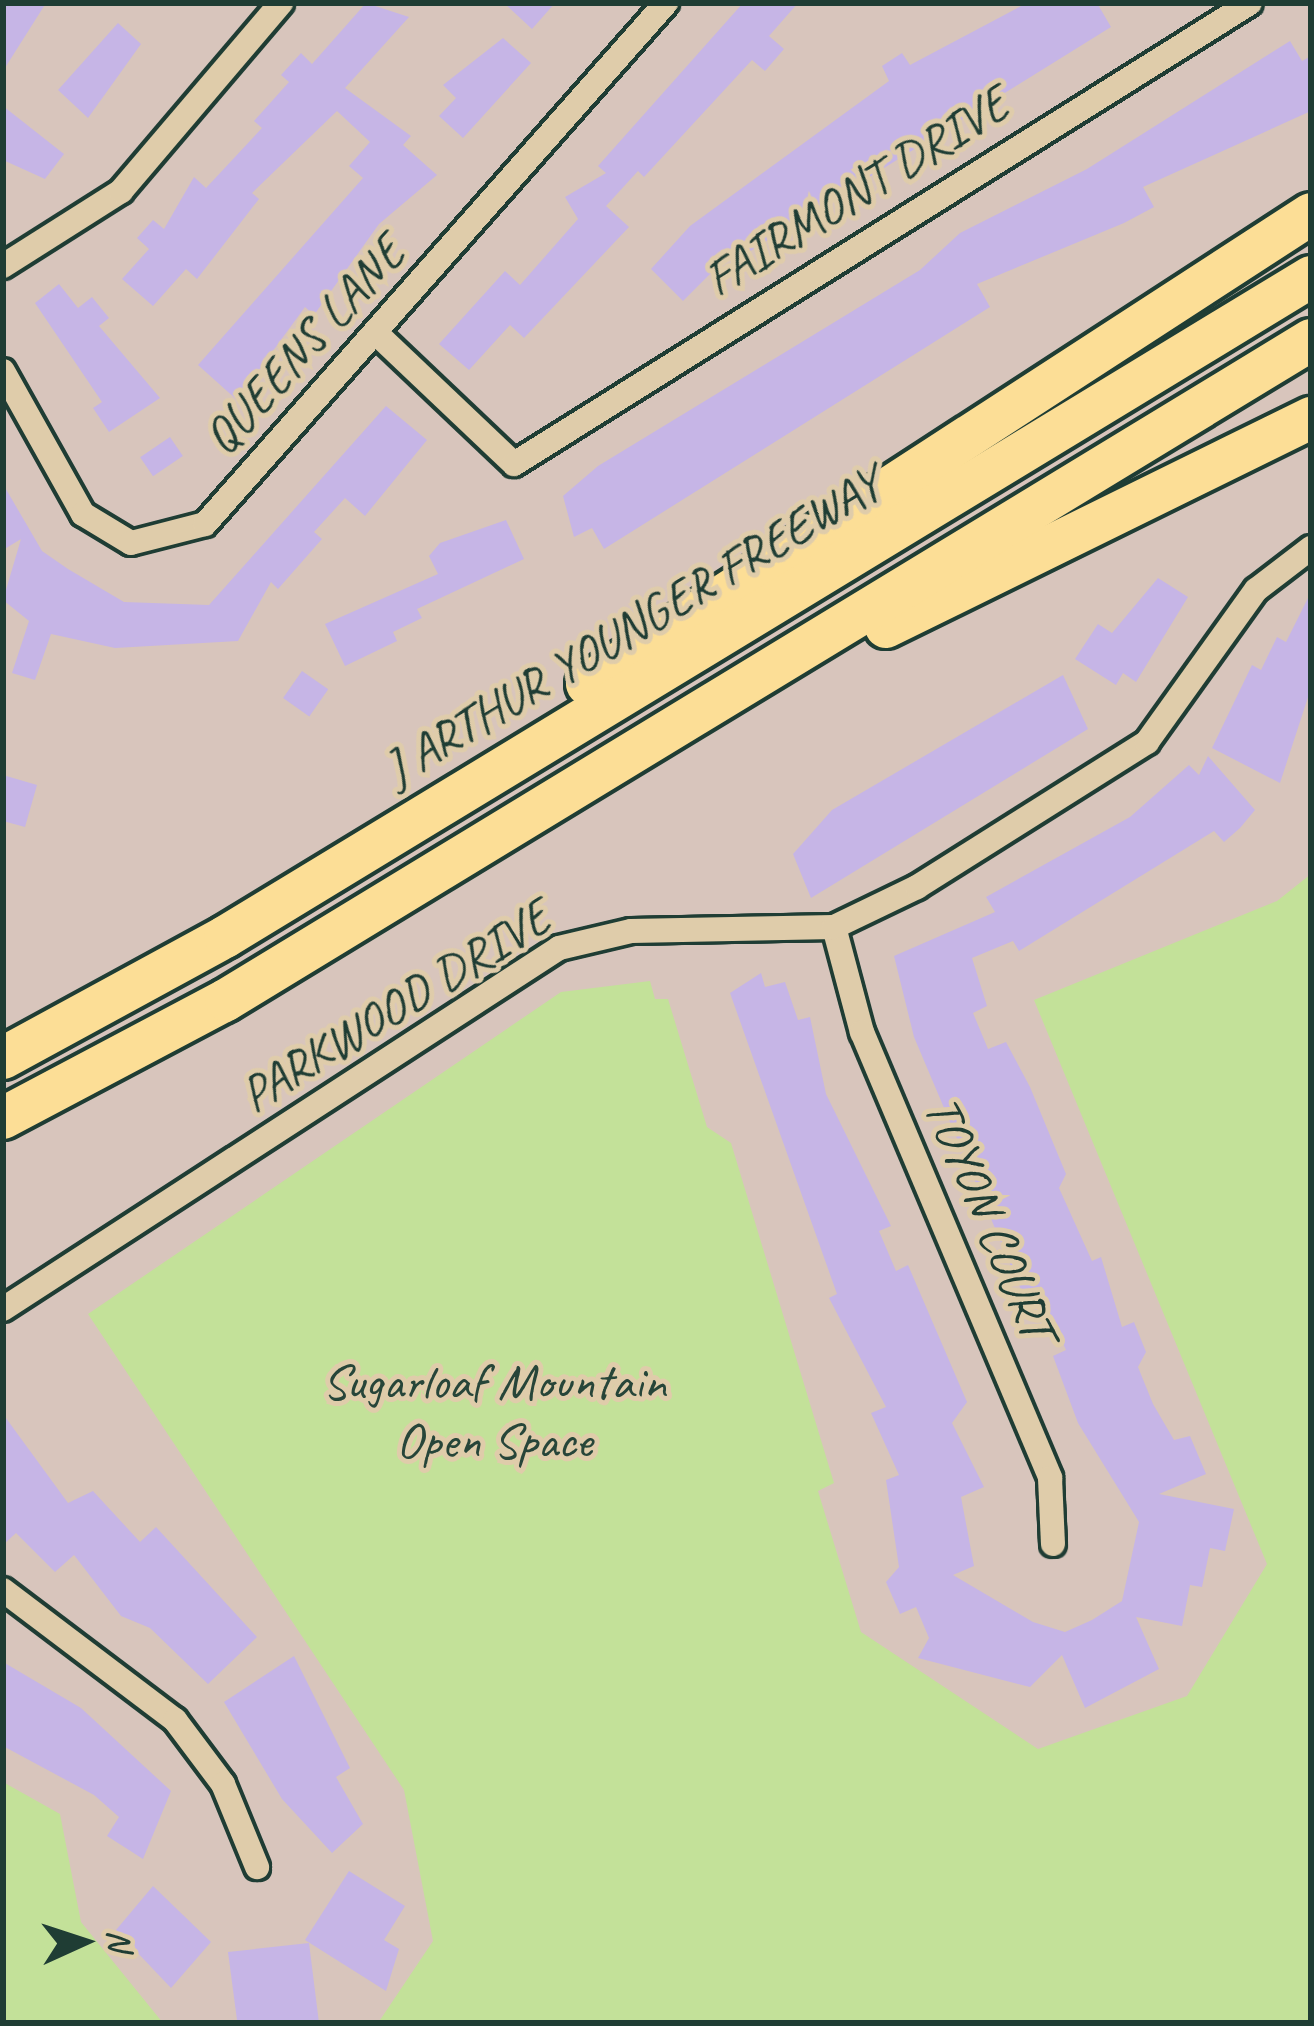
<!DOCTYPE html>
<html>
<head>
<meta charset="utf-8">
<style>
	body { margin:0 }
	#map { position:relative; width:1314px; height:2026px; overflow:hidden; background:#d8c5bc; font-family:Caveat,sans-serif }
	div>[style] { position:absolute }
	[style*='--x'] { left:calc(var(--x)*1px); top:calc(var(--y)*1px); width:calc(var(--w)*1px); rotate:calc(var(--a)*1deg) }
	.green>* { inset:0; background:#c3e199 }
	.building>* { inset:0; background:#c6b5e6; transform-origin:0 0 }
	.roads { filter:drop-shadow(3px 0 #1f3d34) drop-shadow(-3px 0 #1f3d34) drop-shadow(0 3px #1f3d34) drop-shadow(0 -3px #1f3d34) }
	.minor>* { height:24px; margin:-12px; padding:0 12px; transform-origin:12px; border-radius:12px; background:#dfccaa }
	.motorway>* { height:42px; margin:-21px; padding:0 21px; transform-origin:21px; border-radius:21px; background:#fcde96 }
	span { translate:-50% -50%; white-space:nowrap; text-align:center; line-height:1.15; -webkit-text-stroke:10px #dfccaa; paint-order:stroke }
	.street-label { font-size:51px; color:#1f3d34 }
	.park-label { font-size:51px; color:#274539 }
	.frame { position:absolute; inset:0; border:6px solid #1f3d34; pointer-events:none }
	.north { position:absolute; left:24px; top:1882px; width:120px; height:120px; -webkit-text-stroke:9px #dfccaa; paint-order:stroke; rotate:87deg; font-size:33px; font-weight:700; line-height:48px; text-align:center; color:#1f3d34 }
	.north::after { content:''; display:block; margin:auto; width:42px; height:54px; background:#1f3d34; clip-path:polygon(50% 0,100% 100%,50% 72%,0 100%) }
</style>
</head>
<body>
<div id="map">
	<div class="green">
		<i style="clip-path:polygon(1311px 874px,1311px 2023px,378px 2023px,433px 1941px,404px 1790px,88px 1314px,561px 992px,650px 981px,655px 999px,668px 999px,707px 1127px,731px 1143px,834px 1483px,818px 1491px,861px 1632px,1038px 1749px,1187px 1696px,1267px 1564px,1034px 1000px,1277px 901px)"></i>
		<i style="clip-path:polygon(3px 1782px,60px 1814px,81px 1922px,163px 2023px,3px 2023px)"></i>
	</div>
	<div class="building">
		<i style="clip-path:polygon(3px 3px,46px 3px,3px 71px)"></i>
		<i style="clip-path:polygon(366px 3px,409px 17px,345px 88px,411px 136px,403px 145px,437px 175px,379px 224px,314px 315px,305px 307px,237px 400px,198px 365px,363px 178px,349px 166px,370px 142px,337px 111px,252px 193px,259px 199px,197px 279px,186px 269px,153px 306px,122px 279px,149px 249px,137px 238px,153px 220px,164px 229px,194px 177px,206px 188px,262px 128px,254px 121px,289px 82px,281px 75px,301px 53px,312px 64px)"></i>
		<i style="clip-path:polygon(504px 3px,555px 3px,532px 29px)"></i>
		<i style="clip-path:polygon(743px 3px,798px 3px,769px 36px,784px 49px,765px 71px,752px 60px,644px 177px,638px 171px,606px 206px,629px 227px,524px 338px,510px 325px,469px 370px,439px 344px,505px 271px,520px 285px,578px 219px,565px 197px,606px 173px,598px 166px)"></i>
		<i style="clip-path:polygon(1027px 3px,1097px 3px,1111px 27px,736px 260px,732px 252px,683px 301px,651px 269px,690px 226px,889px 81px,882px 66px,902px 53px,910px 65px)"></i>
		<i style="clip-path:polygon(118px 23px,141px 44px,88px 118px,58px 90px)"></i>
		<i style="clip-path:polygon(503px 38px,531px 63px,463px 138px,439px 116px,456px 98px,443px 85px)"></i>
		<i style="clip-path:polygon(1290px 41px,1302px 61px,1311px 56px,1311px 111px,1143px 187px,1154px 207px,1124px 223px,977px 284px,990px 307px,604px 549px,592px 528px,574px 537px,563px 496px,598px 466px,920px 270px,960px 233px,1087px 169px)"></i>
		<i style="clip-path:polygon(3px 106px,64px 154px,45px 179px,3px 160px)"></i>
		<i style="clip-path:polygon(59px 284px,78px 308px,92px 297px,109px 318px,99px 326px,160px 398px,109px 432px,93px 408px,102px 402px,35px 303px)"></i>
		<i style="clip-path:polygon(386px 406px,427px 440px,365px 516px,345px 498px,314px 532px,322px 539px,278px 589px,271px 582px,238px 641px,115px 648px,51px 634px,35px 680px,12px 673px,29px 621px,3px 600px,21px 539px,3px 550px,3px 484px,42px 551px,68px 569px,124px 602px,209px 605px)"></i>
		<i style="left:170px;top:437px;width:23px;height:36px;rotate:56deg"></i>
		<i style="clip-path:polygon(506px 520px,524px 559px,417px 609px,422px 618px,393px 632px,397px 641px,345px 666px,325px 624px,438px 574px,429px 556px,440px 543px)"></i>
		<i style="clip-path:polygon(1158px 578px,1188px 597px,1136px 682px,1123px 673px,1116px 685px,1075px 659px,1098px 624px,1112px 633px)"></i>
		<i style="clip-path:polygon(1311px 592px,1311px 688px,1280px 783px,1212px 748px,1252px 665px,1261px 670px,1277px 637px,1286px 642px)"></i>
		<i style="left:302px;top:671px;width:32px;height:33px;rotate:35deg"></i>
		<i style="clip-path:polygon(1063px 675px,1088px 729px,811px 898px,793px 854px,832px 810px)"></i>
		<i style="clip-path:polygon(1208px 756px,1255px 810px,1240px 828px,1224px 842px,1214px 831px,1019px 951px,1013px 941px,972px 958px,987px 1006px,973px 1013px,988px 1049px,1006px 1042px,1030px 1087px,1066px 1174px,1059px 1188px,1092px 1261px,1101px 1257px,1122px 1327px,1134px 1322px,1146px 1352px,1138px 1367px,1153px 1404px,1174px 1440px,1190px 1436px,1206px 1474px,1159px 1494px,1234px 1509px,1225px 1551px,1210px 1548px,1202px 1587px,1190px 1585px,1182px 1626px,1136px 1617px,1159px 1669px,1085px 1708px,1062px 1655px,1030px 1687px,918px 1658px,929px 1638px,916px 1607px,900px 1614px,886px 1582px,899px 1567px,886px 1480px,899px 1475px,871px 1413px,886px 1407px,829px 1298px,837px 1294px,730px 993px,761px 973px,765px 987px,785px 982px,798px 1020px,810px 1017px,826px 1094px,891px 1226px,879px 1231px,896px 1271px,908px 1265px,967px 1402px,952px 1423px,984px 1487px,961px 1497px,974px 1566px,953px 1575px,1033px 1622px,1065px 1632px,1092px 1620px,1122px 1601px,1139px 1522px,1078px 1423px,1053px 1356px,1066px 1350px,1048px 1310px,1033px 1316px,1022px 1292px,914px 1037px,894px 956px,995px 912px,986px 897px,1130px 817px,1189px 765px,1199px 775px)"></i>
		<i style="clip-path:polygon(3px 775px,37px 785px,25px 827px,3px 821px)"></i>
		<i style="clip-path:polygon(3px 1414px,68px 1503px,93px 1491px,140px 1542px,156px 1527px,257px 1637px,208px 1684px,150px 1628px,121px 1616px,74px 1555px,55px 1572px,16px 1533px,3px 1545px)"></i>
		<i style="clip-path:polygon(294px 1656px,350px 1768px,336px 1777px,363px 1824px,332px 1853px,282px 1799px,224px 1702px)"></i>
		<i style="clip-path:polygon(3px 1662px,81px 1708px,171px 1791px,143px 1859px,107px 1836px,119px 1817px,94px 1795px,3px 1746px)"></i>
		<i style="clip-path:polygon(349px 1871px,405px 1906px,384px 1940px,399px 1949px,386px 1991px,305px 1940px)"></i>
		<i style="clip-path:polygon(153px 1886px,211px 1942px,171px 1988px,116px 1930px)"></i>
		<i style="clip-path:polygon(309px 1943px,319px 2023px,237px 2020px,228px 1952px)"></i>
	</div>
	<div class="roads">
		<div class="minor">
			<i style="--x:3;--y:266;--w:140;--a:-32.4"></i>
			<i style="--x:121;--y:191;--w:247;--a:-49.6"></i>
			<i style="--x:376;--y:333;--w:190;--a:43.5"></i>
			<i style="--x:514;--y:464;--w:868;--a:-32.06"></i>
			<i style="--x:3;--y:371;--w:164;--a:60.8"></i>
			<i style="--x:83;--y:514;--w:56;--a:31.1"></i>
			<i style="--x:131;--y:543;--w:76;--a:-14.4"></i>
			<i style="--x:205;--y:524;--w:696;--a:-48.5"></i>
			<i style="--x:834;--y:927;--w:109;--a:75.1"></i>
			<i style="--x:862;--y:1032;--w:484;--a:67.1"></i>
			<i style="--x:1050;--y:1478;--w:66;--a:87.4"></i>
			<i style="--x:3;--y:1309;--w:663;--a:-32.99"></i>
			<i style="--x:559;--y:948;--w:74;--a:-13.3"></i>
			<i style="--x:631;--y:931;--w:203;--a:-1.1"></i>
			<i style="--x:834;--y:927;--w:92;--a:-25.7"></i>
			<i style="--x:917;--y:887;--w:272;--a:-32.2"></i>
			<i style="--x:1147;--y:742;--w:187;--a:-54.4"></i>
			<i style="--x:1256;--y:590;--w:69;--a:-37.4"></i>
			<i style="--x:3;--y:1590;--w:216;--a:37.1"></i>
			<i style="--x:175;--y:1720;--w:80;--a:53.1"></i>
			<i style="--x:223;--y:1784;--w:90;--a:67.7"></i>
		</div>
		<div class="motorway">
			<i style="--x:886;--y:627;--w:474;--a:-26.2"></i>
			<i style="--x:587;--y:684;--w:863;--a:-32.99"></i>
			<i style="--x:3;--y:1058;--w:253;--a:-28.6"></i>
			<i style="--x:225;--y:937;--w:1271;--a:-31.29"></i>
			<i style="--x:3;--y:1118;--w:252;--a:-27.9"></i>
			<i style="--x:226;--y:1000;--w:1270;--a:-31.31"></i>
		</div>
	</div>
	<div class="street-label">
		<span style="left:856px;top:191px;rotate:-32deg">FAIRMONT DRIVE</span>
		<span style="left:304px;top:345px;rotate:-48deg">QUEENS LANE</span>
		<span style="left:632px;top:626px;rotate:-31deg">J ARTHUR YOUNGER FREEWAY</span>
		<span style="left:395px;top:1006px;rotate:-32deg">PARKWOOD DRIVE</span>
		<span style="left:990px;top:1218px;rotate:67deg">TOYON COURT</span>
	</div>
	<div class="park-label">
		<span style="left:494px;top:1411px">Sugarloaf Mountain<br>Open Space</span>
	</div>
	<div class="frame"></div>
	<div class="north">N</div>
</div>
</body>
</html>
